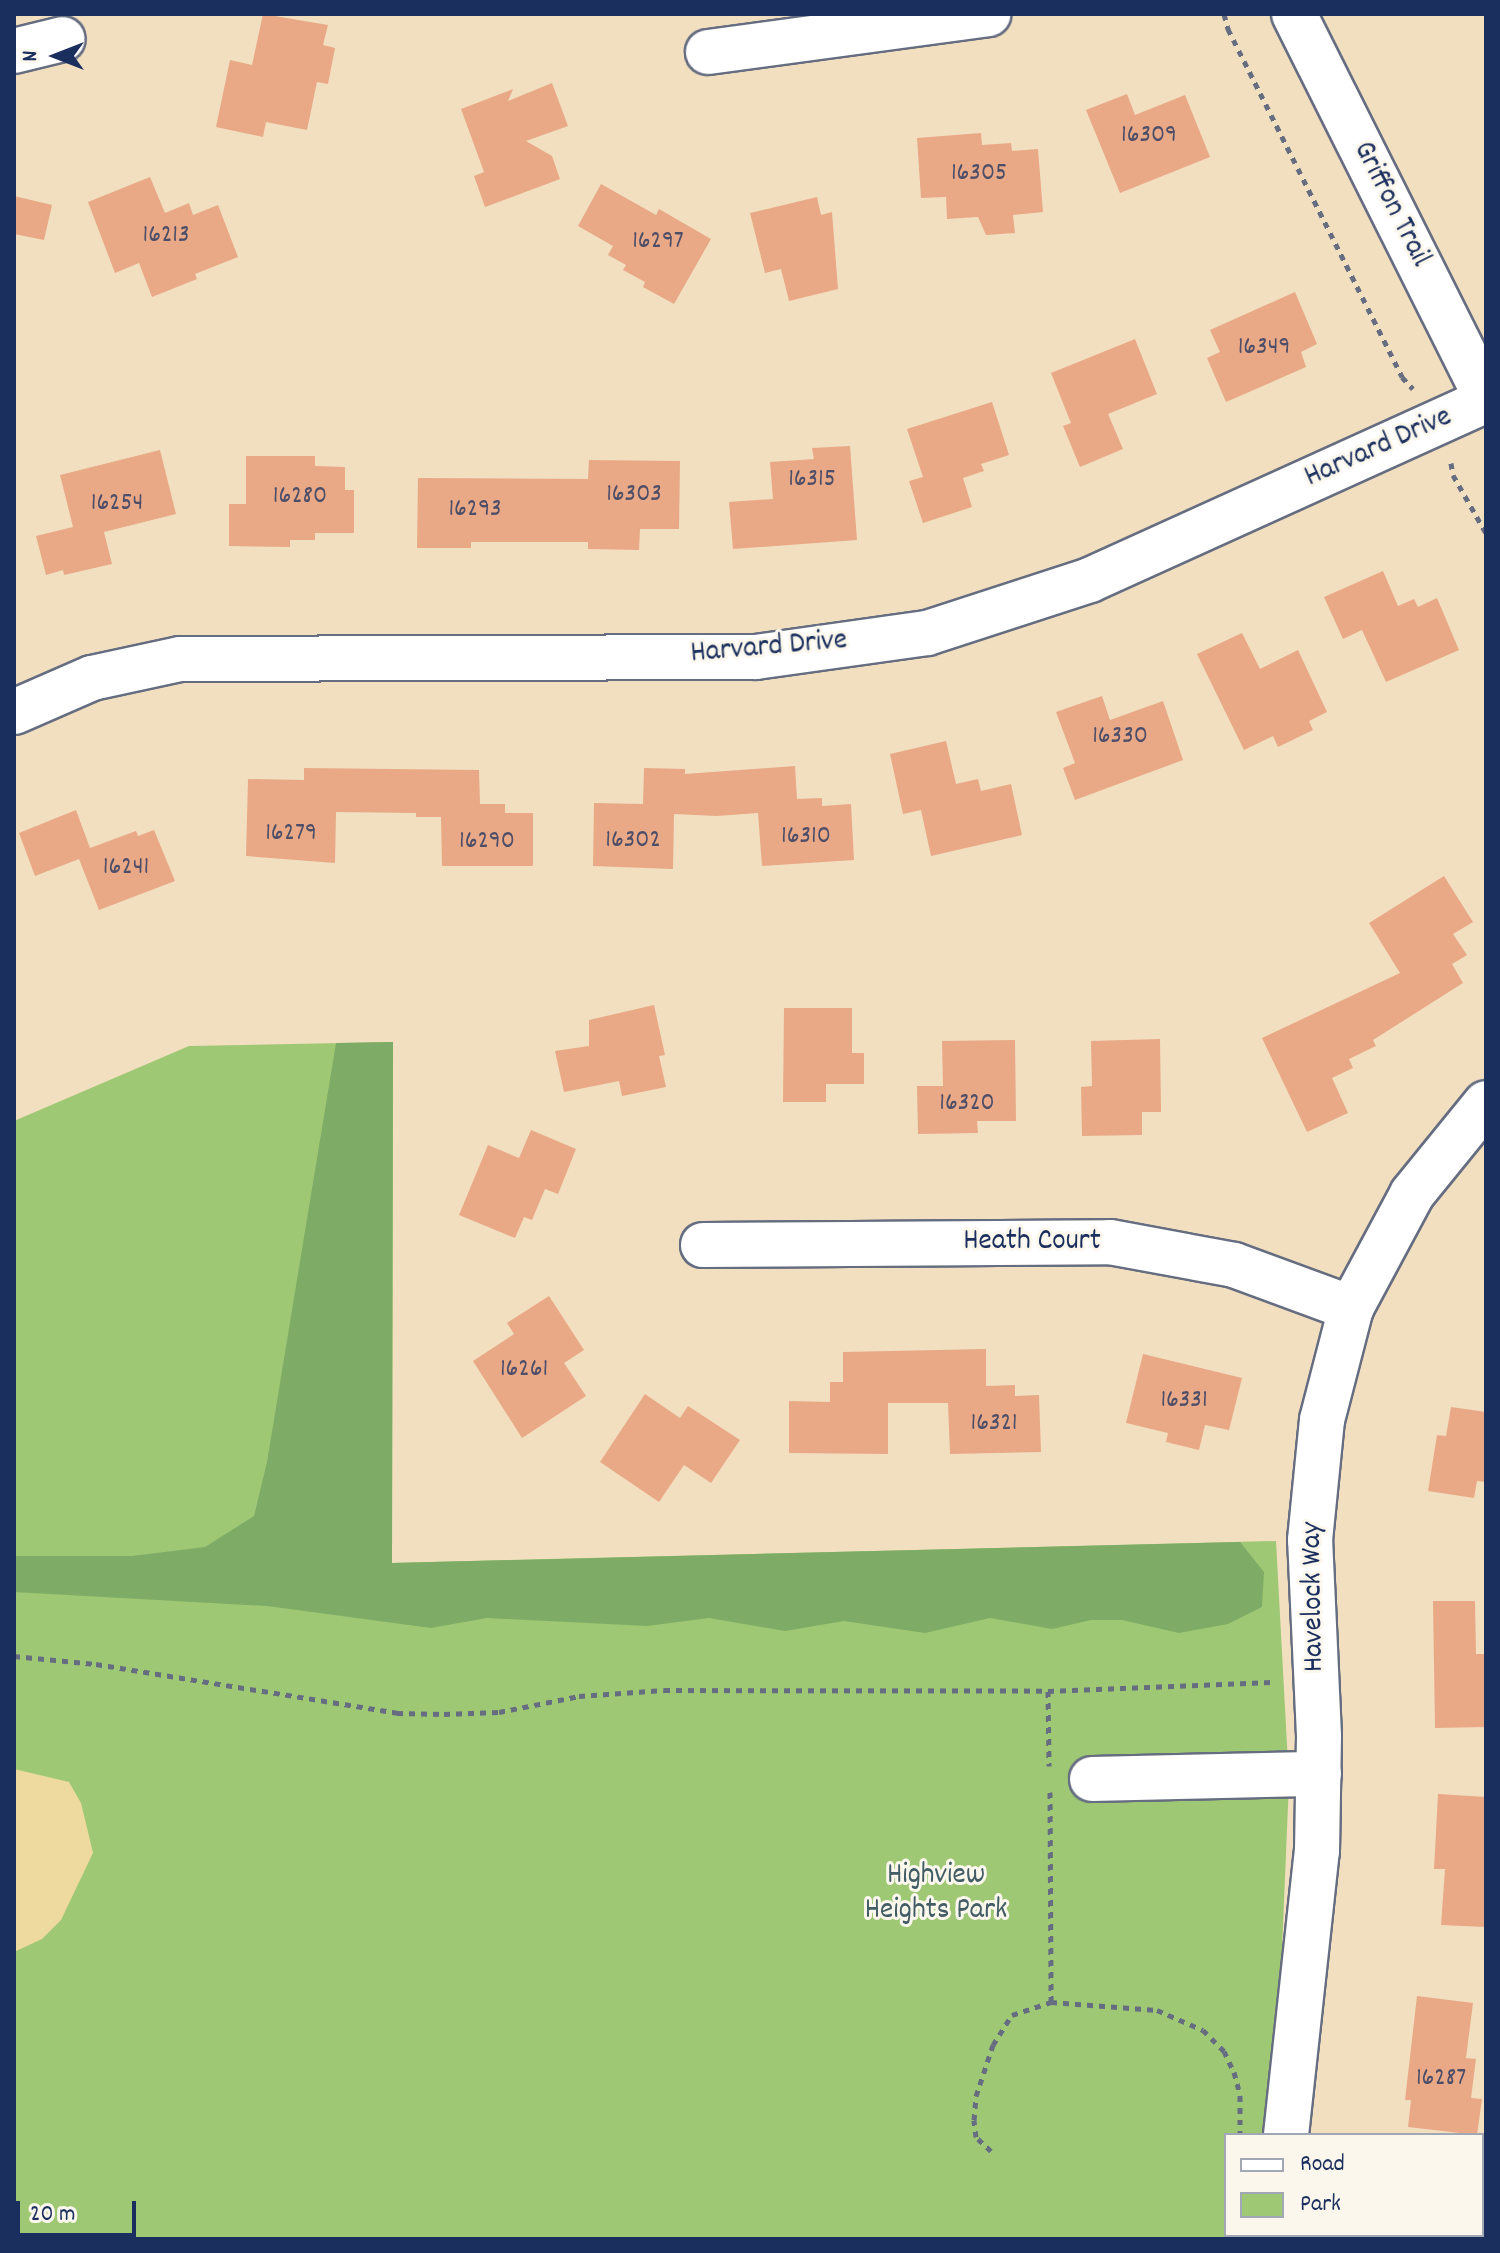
<!DOCTYPE html>
<html>
<head>
<meta charset="utf-8">
<style>
	body { margin:0 }
	#map { position:relative; width:1500px; height:2253px; overflow:hidden; background:#f1dfc0; font-family:Dekko,sans-serif }
	div>[style] { position:absolute }
	[style*='--x'] { left:calc(var(--x)*1px); top:calc(var(--y)*1px); width:calc(var(--w)*1px); rotate:calc(var(--a)*1deg) }
	.green>* { inset:0; background:#9ec874 }
	.forest>* { inset:0; background:#7eac66 }
	.sand>* { inset:0; background:#eeda9e }
	.building>* { inset:0; background:#e9a986 }
	.path>* { height:5px; margin-top:-2.5px; transform-origin:0; background:repeating-linear-gradient(90deg,#666d80 0 6px,transparent 0 12px) }
	.roads { filter:drop-shadow(2px 0 #666d80) drop-shadow(-2px 0 #666d80) drop-shadow(0 2px #666d80) drop-shadow(0 -2px #666d80) }
	.minor>* { height:44px; margin:-22px; padding:0 22px; transform-origin:22px; border-radius:22px; background:#fff }
	span { translate:-50% -50%; white-space:nowrap; text-align:center; line-height:1.15; -webkit-text-stroke:6px #fbf7ec; paint-order:stroke }
	.number-label { font-size:26px; color:#4e4e68 }
	.number-label span { -webkit-text-stroke-width:0 }
	.street-label { font-size:30px; color:#1b2f5e }
	.park-label { font-size:30px; color:#425d65 }
	.frame { position:absolute; inset:0; border:16px solid #1b2f5e; pointer-events:none }
	.legend { position:absolute; left:1224px; top:2133px; width:260px; height:104px; box-sizing:border-box; background:#fbf7ec; border:2px solid #a1a7b3; margin:0; padding:10px 14px; list-style:none; font-size:24px; color:#1b2f5e }
	.legend li { display:flex; align-items:center; gap:16px; height:40px }
	.legend b { width:40px; border:2px solid #a1a7b3 }
	.north { position:absolute; left:16px; top:16px; width:80px; height:80px; -webkit-text-stroke:6px #fbf7ec; paint-order:stroke; rotate:270deg; font-size:22px; font-weight:700; line-height:32px; text-align:center; color:#1b2f5e }
	.north::after { content:''; display:block; margin:auto; width:28px; height:36px; background:#1b2f5e; clip-path:polygon(50% 0,100% 100%,50% 72%,0 100%) }
	.scale { position:absolute; left:16px; top:2201px; width:120px; height:36px; box-sizing:border-box; border:4px solid #1b2f5e; border-top:0; padding-left:10px; font-size:24px; line-height:28px; white-space:nowrap; color:#1b2f5e; -webkit-text-stroke:6px #fbf7ec; paint-order:stroke }
</style>
</head>
<body>
<div id="map">
	<div class="green">
		<i style="clip-path:polygon(393px 1042px,392px 1563px,1276px 1541px,1289px 1782px,1282px 1949px,1262px 2135px,1226px 2135px,1226px 2235px,1255px 2235px,1254px 2239px,14px 2239px,14px 1121px,189px 1046px)"></i>
	</div>
	<div class="forest">
		<i style="clip-path:polygon(393px 1042px,392px 1563px,1240px 1542px,1264px 1572px,1262px 1607px,1228px 1624px,1179px 1633px,1122px 1620px,1091px 1620px,1052px 1629px,990px 1618px,925px 1633px,844px 1621px,785px 1631px,709px 1618px,647px 1626px,487px 1618px,431px 1628px,267px 1606px,14px 1592px,14px 1556px,132px 1556px,205px 1547px,254px 1516px,267px 1462px,336px 1043px)"></i>
	</div>
	<div class="sand">
		<i style="clip-path:polygon(14px 1769px,69px 1782px,81px 1803px,93px 1853px,61px 1920px,42px 1939px,14px 1952px)"></i>
	</div>
	<div class="building">
		<i style="clip-path:polygon(263px 14px,328px 25px,323px 45px,335px 48px,328px 84px,317px 82px,307px 130px,266px 122px,263px 137px,216px 127px,230px 60px,252px 65px)"></i>
		<i style="clip-path:polygon(552px 83px,568px 126px,526px 141px,552px 156px,560px 179px,485px 207px,474px 176px,484px 172px,461px 109px,513px 89px,508px 101px)"></i>
		<i style="clip-path:polygon(1127px 94px,1135px 115px,1185px 95px,1210px 157px,1120px 193px,1086px 110px)"></i>
		<i style="clip-path:polygon(981px 133px,982px 145px,1011px 143px,1012px 151px,1038px 149px,1043px 212px,1013px 215px,1015px 233px,986px 235px,978px 217px,947px 219px,946px 197px,921px 198px,917px 138px)"></i>
		<i style="clip-path:polygon(150px 177px,165px 213px,189px 203px,193px 215px,218px 205px,238px 257px,195px 274px,197px 279px,152px 297px,139px 263px,115px 273px,88px 202px)"></i>
		<i style="clip-path:polygon(601px 184px,656px 215px,659px 209px,711px 239px,674px 304px,643px 287px,645px 282px,623px 270px,626px 265px,608px 255px,613px 246px,578px 226px)"></i>
		<i style="clip-path:polygon(14px 196px,52px 205px,44px 240px,14px 234px)"></i>
		<i style="clip-path:polygon(817px 197px,821px 215px,832px 212px,838px 289px,789px 301px,781px 269px,765px 273px,750px 213px)"></i>
		<i style="clip-path:polygon(1295px 292px,1317px 344px,1301px 352px,1306px 367px,1226px 402px,1207px 358px,1220px 352px,1210px 330px)"></i>
		<i style="clip-path:polygon(1135px 339px,1157px 394px,1108px 414px,1123px 449px,1080px 467px,1063px 426px,1071px 423px,1051px 373px)"></i>
		<i style="clip-path:polygon(992px 402px,1009px 455px,981px 464px,984px 471px,963px 478px,972px 507px,923px 523px,909px 481px,923px 477px,907px 429px)"></i>
		<i style="clip-path:polygon(850px 446px,857px 540px,733px 549px,729px 502px,773px 499px,770px 462px,814px 459px,812px 448px)"></i>
		<i style="clip-path:polygon(160px 450px,176px 514px,104px 532px,112px 564px,64px 575px,63px 570px,46px 575px,36px 536px,73px 527px,60px 475px)"></i>
		<i style="clip-path:polygon(246px 456px,315px 456px,315px 466px,345px 467px,345px 490px,354px 490px,354px 533px,315px 533px,315px 540px,290px 540px,290px 547px,229px 546px,229px 504px,246px 504px)"></i>
		<i style="clip-path:polygon(589px 460px,680px 461px,679px 529px,640px 529px,639px 550px,588px 549px,588px 542px,471px 542px,471px 548px,417px 548px,418px 478px,588px 479px)"></i>
		<i style="clip-path:polygon(1383px 571px,1398px 606px,1414px 599px,1418px 607px,1437px 598px,1459px 650px,1386px 682px,1362px 630px,1343px 639px,1324px 597px)"></i>
		<i style="clip-path:polygon(1242px 633px,1260px 669px,1298px 650px,1327px 712px,1309px 721px,1313px 730px,1278px 747px,1273px 736px,1244px 750px,1197px 654px)"></i>
		<i style="clip-path:polygon(1102px 696px,1110px 720px,1163px 701px,1183px 760px,1075px 800px,1063px 768px,1075px 763px,1056px 712px)"></i>
		<i style="clip-path:polygon(946px 741px,956px 784px,978px 779px,981px 791px,1011px 784px,1022px 835px,931px 856px,921px 810px,903px 814px,890px 754px)"></i>
		<i style="clip-path:polygon(795px 766px,797px 799px,822px 798px,822px 806px,851px 804px,854px 860px,762px 866px,758px 813px,717px 816px,674px 814px,673px 869px,593px 866px,594px 803px,643px 804px,644px 768px,685px 769px,685px 774px)"></i>
		<i style="clip-path:polygon(304px 768px,479px 770px,480px 804px,505px 804px,505px 813px,533px 813px,533px 866px,442px 866px,441px 817px,416px 817px,416px 813px,336px 812px,335px 863px,246px 856px,248px 779px,304px 780px)"></i>
		<i style="clip-path:polygon(76px 810px,90px 848px,136px 831px,138px 836px,154px 830px,175px 881px,99px 910px,79px 859px,35px 876px,19px 833px)"></i>
		<i style="clip-path:polygon(1444px 876px,1473px 922px,1453px 934px,1467px 955px,1452px 964px,1463px 983px,1373px 1040px,1376px 1046px,1349px 1059px,1353px 1068px,1332px 1078px,1348px 1113px,1307px 1132px,1262px 1038px,1400px 973px,1369px 923px)"></i>
		<i style="clip-path:polygon(654px 1005px,665px 1055px,659px 1056px,666px 1087px,622px 1096px,619px 1081px,564px 1092px,555px 1051px,589px 1046px,589px 1020px)"></i>
		<i style="clip-path:polygon(784px 1008px,852px 1008px,852px 1053px,864px 1053px,864px 1084px,826px 1084px,826px 1102px,783px 1102px)"></i>
		<i style="clip-path:polygon(1160px 1039px,1161px 1112px,1142px 1112px,1142px 1135px,1082px 1136px,1081px 1087px,1092px 1086px,1091px 1041px)"></i>
		<i style="clip-path:polygon(1015px 1040px,1016px 1121px,977px 1121px,978px 1133px,918px 1134px,917px 1086px,943px 1086px,942px 1041px)"></i>
		<i style="clip-path:polygon(531px 1130px,576px 1149px,558px 1194px,545px 1189px,532px 1220px,524px 1217px,515px 1238px,459px 1215px,488px 1145px,519px 1158px)"></i>
		<i style="clip-path:polygon(549px 1296px,584px 1350px,564px 1363px,586px 1396px,522px 1438px,473px 1361px,514px 1334px,507px 1323px)"></i>
		<i style="clip-path:polygon(986px 1349px,986px 1386px,1015px 1385px,1015px 1396px,1039px 1395px,1041px 1452px,950px 1454px,948px 1403px,888px 1403px,888px 1454px,789px 1453px,789px 1401px,830px 1402px,830px 1382px,843px 1382px,843px 1352px)"></i>
		<i style="clip-path:polygon(1143px 1354px,1242px 1378px,1229px 1430px,1205px 1425px,1199px 1450px,1166px 1442px,1168px 1433px,1126px 1423px)"></i>
		<i style="clip-path:polygon(645px 1394px,680px 1418px,688px 1406px,740px 1440px,711px 1483px,684px 1465px,659px 1502px,600px 1462px)"></i>
		<i style="clip-path:polygon(1451px 1407px,1486px 1412px,1486px 1482px,1477px 1481px,1474px 1498px,1428px 1491px,1437px 1435px,1446px 1436px)"></i>
		<i style="clip-path:polygon(1433px 1601px,1475px 1601px,1476px 1654px,1486px 1654px,1486px 1727px,1435px 1728px)"></i>
		<i style="clip-path:polygon(1438px 1794px,1486px 1797px,1486px 1927px,1441px 1925px,1445px 1869px,1434px 1869px)"></i>
		<i style="clip-path:polygon(1417px 1996px,1473px 2003px,1466px 2058px,1476px 2059px,1471px 2098px,1482px 2099px,1477px 2135px,1408px 2127px,1411px 2100px,1405px 2100px)"></i>
	</div>
	<div class="path">
		<i style="--x:1224;--y:14;--w:16;--a:75"></i>
		<i style="--x:1228;--y:29;--w:389;--a:63.4"></i>
		<i style="--x:1402;--y:377;--w:16;--a:47"></i>
		<i style="--x:1451;--y:463;--w:12;--a:81"></i>
		<i style="--x:1453;--y:475;--w:67;--a:60.4"></i>
		<i style="--x:14;--y:1656;--w:82;--a:5.6"></i>
		<i style="--x:96;--y:1664;--w:305;--a:9.2"></i>
		<i style="--x:397;--y:1713;--w:47;--a:1.2"></i>
		<i style="--x:444;--y:1714;--w:55;--a:-2.1"></i>
		<i style="--x:499;--y:1712;--w:82;--a:-11.3"></i>
		<i style="--x:579;--y:1696;--w:85;--a:-4"></i>
		<i style="--x:664;--y:1690;--w:384;--a:0.1"></i>
		<i style="--x:1048;--y:1691;--w:227;--a:-2.3"></i>
		<i style="--x:1048;--y:1691;--w:75;--a:89.2"></i>
		<i style="--x:1050;--y:1792;--w:210;--a:89.7"></i>
		<i style="--x:1051;--y:2002;--w:106;--a:4.3"></i>
		<i style="--x:1157;--y:2010;--w:50;--a:23.5"></i>
		<i style="--x:1203;--y:2030;--w:30;--a:45"></i>
		<i style="--x:1224;--y:2051;--w:23;--a:65"></i>
		<i style="--x:1234;--y:2072;--w:24;--a:75"></i>
		<i style="--x:1240;--y:2095;--w:40;--a:90"></i>
		<i style="--x:991;--y:2151;--w:21;--a:-137"></i>
		<i style="--x:976;--y:2137;--w:17;--a:-97"></i>
		<i style="--x:974;--y:2120;--w:24;--a:-85"></i>
		<i style="--x:976;--y:2096;--w:54;--a:-71.6"></i>
		<i style="--x:993;--y:2045;--w:36;--a:-58"></i>
		<i style="--x:1012;--y:2015;--w:41;--a:-18.4"></i>
	</div>
	<div class="roads">
		<div class="minor">
			<i style="--x:1294;--y:14;--w:428;--a:63.4"></i>
			<i style="--x:14;--y:51;--w:50;--a:-13.8"></i>
			<i style="--x:708;--y:52;--w:283;--a:-7.7"></i>
			<i style="--x:14;--y:712;--w:85;--a:-23.6"></i>
			<i style="--x:92;--y:678;--w:90;--a:-12.2"></i>
			<i style="--x:180;--y:659;--w:576;--a:-0.2"></i>
			<i style="--x:756;--y:657;--w:173;--a:-8"></i>
			<i style="--x:927;--y:633;--w:171;--a:-18"></i>
			<i style="--x:1090;--y:580;--w:435;--a:-24.4"></i>
			<i style="--x:703;--y:1245;--w:407;--a:-0.4"></i>
			<i style="--x:1110;--y:1242;--w:126;--a:10.5"></i>
			<i style="--x:1234;--y:1265;--w:125;--a:20.2"></i>
			<i style="--x:1092;--y:1779;--w:227;--a:-1.3"></i>
			<i style="--x:1286;--y:2135;--w:286;--a:-83.8"></i>
			<i style="--x:1317;--y:1851;--w:115;--a:-89"></i>
			<i style="--x:1319;--y:1736;--w:196;--a:-92.6"></i>
			<i style="--x:1310;--y:1540;--w:121;--a:-84.3"></i>
			<i style="--x:1322;--y:1420;--w:116;--a:-75.5"></i>
			<i style="--x:1351;--y:1308;--w:129;--a:-61.8"></i>
			<i style="--x:1412;--y:1194;--w:117;--a:-50.9"></i>
			<i style="--x:1279;--y:2239;--w:4;--a:-90"></i>
		</div>
	</div>
	<div class="number-label">
		<span style="left:1149px;top:136px">16309</span>
		<span style="left:979px;top:174px">16305</span>
		<span style="left:166px;top:236px">16213</span>
		<span style="left:658px;top:242px">16297</span>
		<span style="left:1264px;top:348px">16349</span>
		<span style="left:812px;top:480px">16315</span>
		<span style="left:634px;top:495px">16303</span>
		<span style="left:300px;top:497px">16280</span>
		<span style="left:117px;top:504px">16254</span>
		<span style="left:475px;top:510px">16293</span>
		<span style="left:1120px;top:737px">16330</span>
		<span style="left:291px;top:834px">16279</span>
		<span style="left:806px;top:837px">16310</span>
		<span style="left:633px;top:841px">16302</span>
		<span style="left:487px;top:842px">16290</span>
		<span style="left:126px;top:868px">16241</span>
		<span style="left:967px;top:1104px">16320</span>
		<span style="left:524px;top:1370px">16261</span>
		<span style="left:1184px;top:1401px">16331</span>
		<span style="left:994px;top:1424px">16321</span>
		<span style="left:1441px;top:2079px">16287</span>
	</div>
	<div class="street-label">
		<span style="left:1390px;top:205px;rotate:63deg">Griffon Trail</span>
		<span style="left:1379px;top:449px;rotate:-24deg">Harvard Drive</span>
		<span style="left:769px;top:649px;rotate:-5deg">Harvard Drive</span>
		<span style="left:1032px;top:1243px">Heath Court</span>
		<span style="left:1315px;top:1597px;rotate:-91deg">Havelock Way</span>
	</div>
	<div class="park-label">
		<span style="left:936px;top:1894px">Highview<br>Heights Park</span>
	</div>
	<div class="frame"></div>
	<ul class="legend">
	<li><b style="height:10px;background:#fff"></b>Road</li>
	<li><b style="height:22px;background:#9ec874"></b>Park</li>
	</ul>
	<div class="north">N</div>
	<div class="scale">20 m</div>
</div>
</body>
</html>
